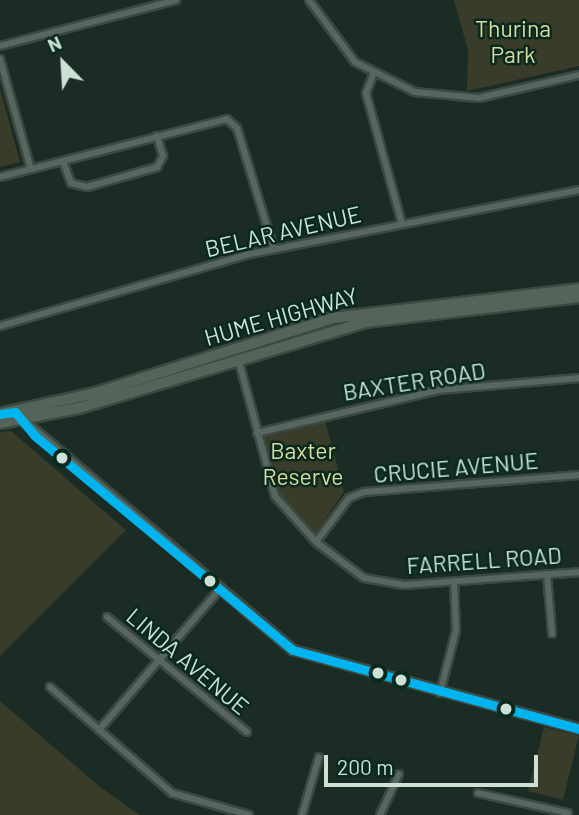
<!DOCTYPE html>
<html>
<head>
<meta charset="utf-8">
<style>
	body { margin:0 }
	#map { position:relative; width:579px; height:815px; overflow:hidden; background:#1b2c25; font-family:Barlow,sans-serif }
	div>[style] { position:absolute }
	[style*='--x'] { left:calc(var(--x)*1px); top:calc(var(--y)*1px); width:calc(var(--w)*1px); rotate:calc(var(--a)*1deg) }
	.green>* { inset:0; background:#3a3c2a; transform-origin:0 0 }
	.roads { filter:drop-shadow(2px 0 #3b4942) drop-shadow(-2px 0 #3b4942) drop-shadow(0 2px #3b4942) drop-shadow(0 -2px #3b4942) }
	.minor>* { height:6px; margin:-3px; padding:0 3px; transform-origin:3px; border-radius:3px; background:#586660 }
	.tertiary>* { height:8px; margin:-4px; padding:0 4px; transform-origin:4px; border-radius:4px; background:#586660 }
	.trunk>* { height:10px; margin:-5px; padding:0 5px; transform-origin:5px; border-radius:5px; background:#546459 }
	.bus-1>* { height:9px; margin:-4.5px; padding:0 4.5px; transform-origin:4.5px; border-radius:4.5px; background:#00b5ef }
	.dots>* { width:19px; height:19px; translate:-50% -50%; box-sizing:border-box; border:4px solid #08291d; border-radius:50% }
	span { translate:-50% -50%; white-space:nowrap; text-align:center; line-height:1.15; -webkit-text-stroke:5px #08291d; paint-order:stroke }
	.park-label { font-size:23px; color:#dbdaa0 }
	.street-label { font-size:23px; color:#cee1d7 }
	.north { position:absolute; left:28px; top:28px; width:70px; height:70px; -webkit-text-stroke:5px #08291d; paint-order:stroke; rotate:336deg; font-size:19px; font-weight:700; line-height:28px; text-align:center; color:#cee1d7 }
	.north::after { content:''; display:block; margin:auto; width:24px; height:32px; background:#cee1d7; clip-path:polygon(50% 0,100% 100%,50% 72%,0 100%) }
	.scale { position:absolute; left:324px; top:755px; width:214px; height:32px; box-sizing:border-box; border:4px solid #cee1d7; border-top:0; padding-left:9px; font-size:21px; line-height:24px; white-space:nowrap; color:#cee1d7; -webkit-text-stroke:5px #08291d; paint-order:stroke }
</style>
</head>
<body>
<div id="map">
	<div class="green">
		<i style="clip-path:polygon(454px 0,579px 0,579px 66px,467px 91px,468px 50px)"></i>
		<i style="clip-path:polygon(0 89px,20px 162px,0 167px)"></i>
		<i style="clip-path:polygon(325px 420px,344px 492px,315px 534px,277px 490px,262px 436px)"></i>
		<i style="clip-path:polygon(11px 431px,126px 530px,0 656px,0 432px)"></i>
		<i style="clip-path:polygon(0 701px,100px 787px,140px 815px,0 815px)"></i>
		<i style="left:544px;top:727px;width:36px;height:66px;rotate:14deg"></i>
	</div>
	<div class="roads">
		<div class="minor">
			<i style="--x:309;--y:0;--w:77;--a:53.4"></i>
			<i style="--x:355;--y:62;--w:67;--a:26.6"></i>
			<i style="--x:415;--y:92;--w:64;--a:5.4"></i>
			<i style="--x:479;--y:98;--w:103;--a:-13"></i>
			<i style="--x:0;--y:46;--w:182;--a:-14.6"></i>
			<i style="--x:0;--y:59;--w:114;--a:74.3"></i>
			<i style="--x:373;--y:75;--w:19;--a:111"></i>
			<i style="--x:366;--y:93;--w:136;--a:74.6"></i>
			<i style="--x:63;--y:161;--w:23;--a:70"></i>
			<i style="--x:71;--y:183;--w:16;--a:14"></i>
			<i style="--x:87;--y:187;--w:73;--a:-15.9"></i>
			<i style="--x:157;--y:167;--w:13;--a:-61"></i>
			<i style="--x:163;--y:156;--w:21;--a:-107"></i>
			<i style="--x:0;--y:177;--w:234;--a:-14.3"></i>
			<i style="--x:227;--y:119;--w:13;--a:42"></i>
			<i style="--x:237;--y:128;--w:127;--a:73"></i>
			<i style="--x:0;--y:326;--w:260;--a:-16.1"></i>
			<i style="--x:250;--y:254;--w:335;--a:-11"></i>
			<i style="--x:238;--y:358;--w:143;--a:75"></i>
			<i style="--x:275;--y:496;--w:62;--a:48.3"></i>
			<i style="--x:316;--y:542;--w:60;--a:36.9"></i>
			<i style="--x:364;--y:578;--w:41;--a:9.9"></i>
			<i style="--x:404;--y:585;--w:175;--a:-4.2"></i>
			<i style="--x:257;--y:433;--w:187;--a:-13.3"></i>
			<i style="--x:439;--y:390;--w:141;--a:-4.9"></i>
			<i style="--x:316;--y:542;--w:55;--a:-53.1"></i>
			<i style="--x:349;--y:498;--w:16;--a:-22"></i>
			<i style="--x:364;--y:492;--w:216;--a:-4.5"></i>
			<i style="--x:547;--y:574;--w:60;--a:85.2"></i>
			<i style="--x:107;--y:617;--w:181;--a:39.4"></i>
			<i style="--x:50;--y:687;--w:162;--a:41"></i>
			<i style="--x:172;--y:793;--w:80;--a:15.9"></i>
			<i style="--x:440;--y:693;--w:65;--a:-75.7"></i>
			<i style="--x:456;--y:630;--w:49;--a:-92.3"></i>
			<i style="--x:99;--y:730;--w:184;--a:-49.4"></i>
			<i style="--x:478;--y:793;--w:92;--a:12.5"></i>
			<i style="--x:302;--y:815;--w:60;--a:-73.7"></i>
			<i style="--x:380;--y:815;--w:45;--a:-65.1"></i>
		</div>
		<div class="tertiary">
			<i style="--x:18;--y:416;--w:361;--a:40.4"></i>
			<i style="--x:293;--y:650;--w:297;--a:15.4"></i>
		</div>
		<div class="trunk">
			<i style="--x:0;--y:414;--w:94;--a:-12.3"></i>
			<i style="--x:92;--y:394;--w:253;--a:-17.5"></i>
			<i style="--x:333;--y:318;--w:248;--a:-6.7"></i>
			<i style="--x:0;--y:423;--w:80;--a:-10.8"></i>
			<i style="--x:79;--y:408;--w:300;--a:-16.7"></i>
			<i style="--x:366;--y:322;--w:214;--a:-6.7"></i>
		</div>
	</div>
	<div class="bus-1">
		<i style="--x:0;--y:414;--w:15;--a:-8"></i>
		<i style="--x:15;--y:412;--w:31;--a:50"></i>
		<i style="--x:35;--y:436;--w:335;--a:39.7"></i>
		<i style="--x:293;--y:650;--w:297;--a:15.4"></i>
	</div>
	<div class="dots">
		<i style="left:62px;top:458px;background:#cee1d7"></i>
		<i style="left:210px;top:581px;background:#cee1d7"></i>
		<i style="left:378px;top:673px;background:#cee1d7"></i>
		<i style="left:401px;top:680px;background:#cee1d7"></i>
		<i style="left:506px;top:709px;background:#cee1d7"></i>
	</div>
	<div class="park-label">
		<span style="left:513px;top:41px">Thurina<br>Park</span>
		<span style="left:303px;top:463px">Baxter<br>Reserve</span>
	</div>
	<div class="street-label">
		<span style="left:283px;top:231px;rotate:-13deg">BELAR AVENUE</span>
		<span style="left:281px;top:316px;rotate:-16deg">HUME HIGHWAY</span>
		<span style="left:414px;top:381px;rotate:-9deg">BAXTER ROAD</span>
		<span style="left:456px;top:467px;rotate:-5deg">CRUCIE AVENUE</span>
		<span style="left:484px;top:560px;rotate:-4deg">FARRELL ROAD</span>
		<span style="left:188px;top:661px;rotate:40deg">LINDA AVENUE</span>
	</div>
	<div class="north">N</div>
	<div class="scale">200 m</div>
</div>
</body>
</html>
